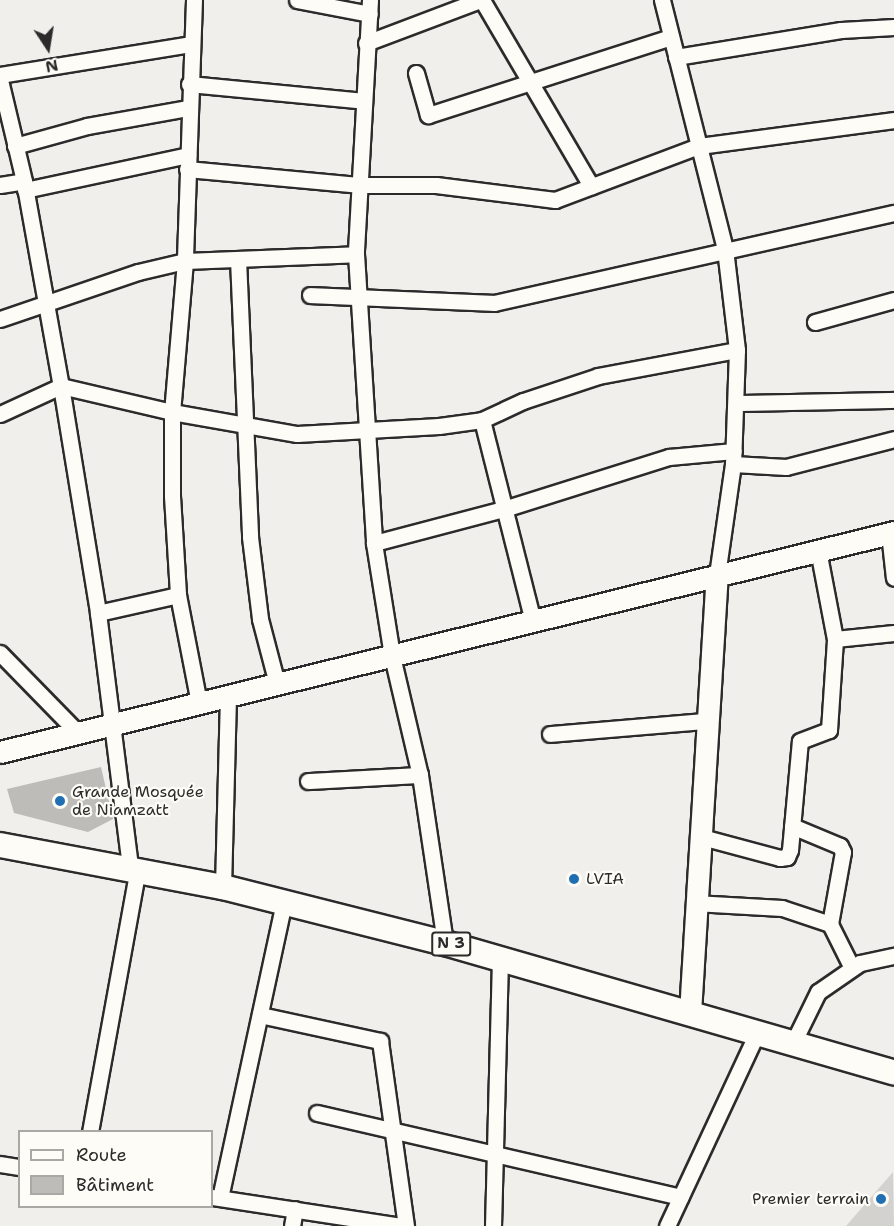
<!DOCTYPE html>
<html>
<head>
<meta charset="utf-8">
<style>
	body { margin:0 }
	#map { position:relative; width:894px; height:1226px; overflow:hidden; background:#f0efeb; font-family:"Shantell Sans",sans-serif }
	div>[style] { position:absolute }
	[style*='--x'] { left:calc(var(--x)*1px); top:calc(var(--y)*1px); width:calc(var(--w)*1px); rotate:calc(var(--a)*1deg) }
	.green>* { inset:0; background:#d3d2cf }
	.building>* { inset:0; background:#bdbcb8 }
	.roads { filter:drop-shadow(2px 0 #2b2b2b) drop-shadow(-2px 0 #2b2b2b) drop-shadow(0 2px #2b2b2b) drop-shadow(0 -2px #2b2b2b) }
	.street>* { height:15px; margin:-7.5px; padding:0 7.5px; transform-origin:7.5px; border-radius:7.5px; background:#fdfcf7 }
	.secondary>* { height:21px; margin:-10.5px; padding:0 10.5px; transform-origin:10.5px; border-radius:10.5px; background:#fdfcf7 }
	.primary>* { height:24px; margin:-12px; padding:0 12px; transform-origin:12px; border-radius:12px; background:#fdfcf7 }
	.dots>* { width:16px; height:16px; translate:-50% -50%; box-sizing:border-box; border:3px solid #fdfcf7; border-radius:50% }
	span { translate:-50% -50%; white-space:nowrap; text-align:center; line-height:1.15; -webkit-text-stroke:4.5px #fdfcf7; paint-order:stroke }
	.shield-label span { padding:2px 4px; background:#fdfcf7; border:2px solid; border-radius:4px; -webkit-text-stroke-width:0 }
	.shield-label { font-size:15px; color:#2b2b2b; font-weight:700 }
	.poi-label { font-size:16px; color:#2b2b2b }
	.left { translate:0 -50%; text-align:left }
	.right { translate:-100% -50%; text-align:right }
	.legend { position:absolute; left:18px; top:1130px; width:195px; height:78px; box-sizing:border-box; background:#fdfcf7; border:2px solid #a9a8a5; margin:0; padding:8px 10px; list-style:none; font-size:18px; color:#2b2b2b }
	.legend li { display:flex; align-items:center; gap:12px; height:30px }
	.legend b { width:30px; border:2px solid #a9a8a5 }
	.north { position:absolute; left:18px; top:18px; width:60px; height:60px; -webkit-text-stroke:4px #fdfcf7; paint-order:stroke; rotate:168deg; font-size:16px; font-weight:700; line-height:24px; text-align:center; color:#2b2b2b }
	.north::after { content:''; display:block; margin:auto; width:21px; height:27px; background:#2b2b2b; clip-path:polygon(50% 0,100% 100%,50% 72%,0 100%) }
</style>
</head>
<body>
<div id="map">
	<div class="green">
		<i style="clip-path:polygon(893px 1172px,894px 1226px,846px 1226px)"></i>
	</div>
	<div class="building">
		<i style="clip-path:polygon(101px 767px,113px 819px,88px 832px,14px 813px,7px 789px)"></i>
	</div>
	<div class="roads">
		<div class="street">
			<i style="--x:194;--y:0;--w:261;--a:92"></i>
			<i style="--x:185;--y:261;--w:152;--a:94.9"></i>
			<i style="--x:172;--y:412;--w:84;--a:90"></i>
			<i style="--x:172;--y:496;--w:99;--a:86.5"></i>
			<i style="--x:178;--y:595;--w:110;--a:79"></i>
			<i style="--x:297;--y:0;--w:74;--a:10.9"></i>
			<i style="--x:370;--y:0;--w:254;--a:93.2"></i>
			<i style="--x:356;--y:254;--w:290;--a:86.4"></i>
			<i style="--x:374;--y:543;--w:114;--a:80.9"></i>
			<i style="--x:392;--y:656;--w:122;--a:76.8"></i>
			<i style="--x:420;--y:775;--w:170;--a:81.5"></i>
			<i style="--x:482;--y:0;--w:216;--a:59.6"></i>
			<i style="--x:662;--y:0;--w:257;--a:75.8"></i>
			<i style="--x:725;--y:249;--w:102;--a:83.2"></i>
			<i style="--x:737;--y:350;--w:114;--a:92"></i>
			<i style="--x:733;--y:464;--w:112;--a:98.2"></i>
			<i style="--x:366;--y:43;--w:122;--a:-20.7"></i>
			<i style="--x:676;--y:57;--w:167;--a:-9.3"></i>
			<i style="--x:841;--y:30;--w:53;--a:-3.2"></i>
			<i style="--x:416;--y:73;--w:44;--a:74.1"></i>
			<i style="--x:428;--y:115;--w:255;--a:-17.8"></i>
			<i style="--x:0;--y:75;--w:193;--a:-9.2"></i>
			<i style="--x:0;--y:80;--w:104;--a:76.6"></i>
			<i style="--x:24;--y:181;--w:208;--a:79.8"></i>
			<i style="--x:61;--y:386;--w:230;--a:80.7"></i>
			<i style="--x:98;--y:613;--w:257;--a:82.8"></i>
			<i style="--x:189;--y:84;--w:176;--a:5.5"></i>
			<i style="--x:15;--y:146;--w:75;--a:-15.5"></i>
			<i style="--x:87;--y:126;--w:103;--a:-10.1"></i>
			<i style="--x:187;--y:169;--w:172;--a:5.3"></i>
			<i style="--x:358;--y:185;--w:78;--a:0"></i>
			<i style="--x:436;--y:185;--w:120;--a:7.2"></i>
			<i style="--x:555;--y:200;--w:154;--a:-20.6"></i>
			<i style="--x:699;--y:146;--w:197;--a:-7.6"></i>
			<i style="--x:0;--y:185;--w:24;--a:-9"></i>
			<i style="--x:25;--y:190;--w:167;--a:-12.1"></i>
			<i style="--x:238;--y:259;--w:278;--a:87.5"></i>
			<i style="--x:250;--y:537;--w:83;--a:83"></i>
			<i style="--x:260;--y:619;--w:67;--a:75.3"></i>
			<i style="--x:310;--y:295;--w:184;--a:2.5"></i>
			<i style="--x:494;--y:303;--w:410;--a:-12.7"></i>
			<i style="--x:0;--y:319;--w:146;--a:-18.8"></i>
			<i style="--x:138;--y:272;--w:48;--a:-13.2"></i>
			<i style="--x:185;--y:261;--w:171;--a:-2.3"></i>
			<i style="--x:815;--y:322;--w:82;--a:-15.6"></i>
			<i style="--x:736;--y:403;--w:158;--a:-1.1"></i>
			<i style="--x:0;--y:414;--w:67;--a:-24.7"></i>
			<i style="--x:61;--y:386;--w:114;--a:13.2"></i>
			<i style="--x:172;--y:412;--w:127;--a:10"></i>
			<i style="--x:297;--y:434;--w:142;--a:-3.2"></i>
			<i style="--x:439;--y:426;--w:43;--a:-7.9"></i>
			<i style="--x:482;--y:420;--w:45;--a:-24.9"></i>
			<i style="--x:523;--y:401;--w:79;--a:-18.4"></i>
			<i style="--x:598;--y:376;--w:141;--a:-10.6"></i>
			<i style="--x:482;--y:420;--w:207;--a:75.8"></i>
			<i style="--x:733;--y:464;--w:53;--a:3.2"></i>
			<i style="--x:786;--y:467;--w:112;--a:-14.5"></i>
			<i style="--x:889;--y:533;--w:45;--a:83.7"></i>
			<i style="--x:374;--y:543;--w:138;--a:-14.7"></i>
			<i style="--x:507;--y:508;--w:170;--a:-17.5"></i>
			<i style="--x:669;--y:457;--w:65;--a:-5.3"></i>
			<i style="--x:98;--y:613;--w:82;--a:-12.7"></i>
			<i style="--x:835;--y:639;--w:59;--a:-5.8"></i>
			<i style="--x:0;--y:653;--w:112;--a:45.7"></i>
			<i style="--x:550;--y:734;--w:156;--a:-4.8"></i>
			<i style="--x:308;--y:781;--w:112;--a:-3.1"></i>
			<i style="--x:698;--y:836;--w:85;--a:15"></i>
			<i style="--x:780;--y:858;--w:7;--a:-8"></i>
			<i style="--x:787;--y:857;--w:8;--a:-67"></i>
			<i style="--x:790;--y:850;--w:109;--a:-84.8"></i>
			<i style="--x:800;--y:741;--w:31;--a:-21"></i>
			<i style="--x:829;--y:730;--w:91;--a:-86.2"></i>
			<i style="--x:835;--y:639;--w:91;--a:-100.8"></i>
			<i style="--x:223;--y:887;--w:191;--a:-88.5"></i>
			<i style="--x:694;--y:903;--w:88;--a:3.3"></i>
			<i style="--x:782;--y:908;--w:51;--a:18.4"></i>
			<i style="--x:830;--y:924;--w:73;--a:-79.8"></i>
			<i style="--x:843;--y:852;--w:7;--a:-117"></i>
			<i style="--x:840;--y:846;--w:52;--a:-157.4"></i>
			<i style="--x:830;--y:924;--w:49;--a:63.4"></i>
			<i style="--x:260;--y:1015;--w:123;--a:12.2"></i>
			<i style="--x:380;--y:1041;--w:187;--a:82"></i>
			<i style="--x:794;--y:1041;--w:55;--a:-63.9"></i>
			<i style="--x:818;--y:992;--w:51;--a:-34.6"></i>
			<i style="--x:860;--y:963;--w:35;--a:-12"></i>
			<i style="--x:317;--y:1113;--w:373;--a:13"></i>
			<i style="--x:90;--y:1132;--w:267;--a:-79.7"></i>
			<i style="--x:0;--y:1164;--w:20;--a:9"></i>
			<i style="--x:212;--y:1197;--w:192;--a:8.7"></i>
			<i style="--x:220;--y:1198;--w:303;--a:-77.8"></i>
			<i style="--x:292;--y:1226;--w:17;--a:-80"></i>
			<i style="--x:493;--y:1226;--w:268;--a:-88.5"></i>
			<i style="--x:667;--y:1226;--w:215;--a:-65"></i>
		</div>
		<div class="secondary">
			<i style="--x:0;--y:752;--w:921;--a:-13.82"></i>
			<i style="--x:690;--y:1013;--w:439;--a:-86.5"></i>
		</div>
		<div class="primary">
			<i style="--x:0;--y:845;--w:227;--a:10.7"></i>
			<i style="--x:223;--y:887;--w:229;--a:14.2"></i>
			<i style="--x:445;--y:943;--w:467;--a:16.1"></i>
		</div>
	</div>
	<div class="dots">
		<i style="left:60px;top:801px;background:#1f6fb2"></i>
		<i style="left:574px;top:879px;background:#1f6fb2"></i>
		<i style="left:881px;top:1199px;background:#1f6fb2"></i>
	</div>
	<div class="shield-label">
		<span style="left:451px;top:944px">N 3</span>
	</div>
	<div class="poi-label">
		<span class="left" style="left:72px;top:801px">Grande Mosquée<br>de Niamzatt</span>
		<span class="left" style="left:586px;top:879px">LVIA</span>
		<span class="right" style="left:869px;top:1199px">Premier terrain</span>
	</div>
	<ul class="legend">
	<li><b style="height:8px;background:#fdfcf7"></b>Route</li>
	<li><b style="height:16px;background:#bdbcb8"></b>Bâtiment</li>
	</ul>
	<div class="north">N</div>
</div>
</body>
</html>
